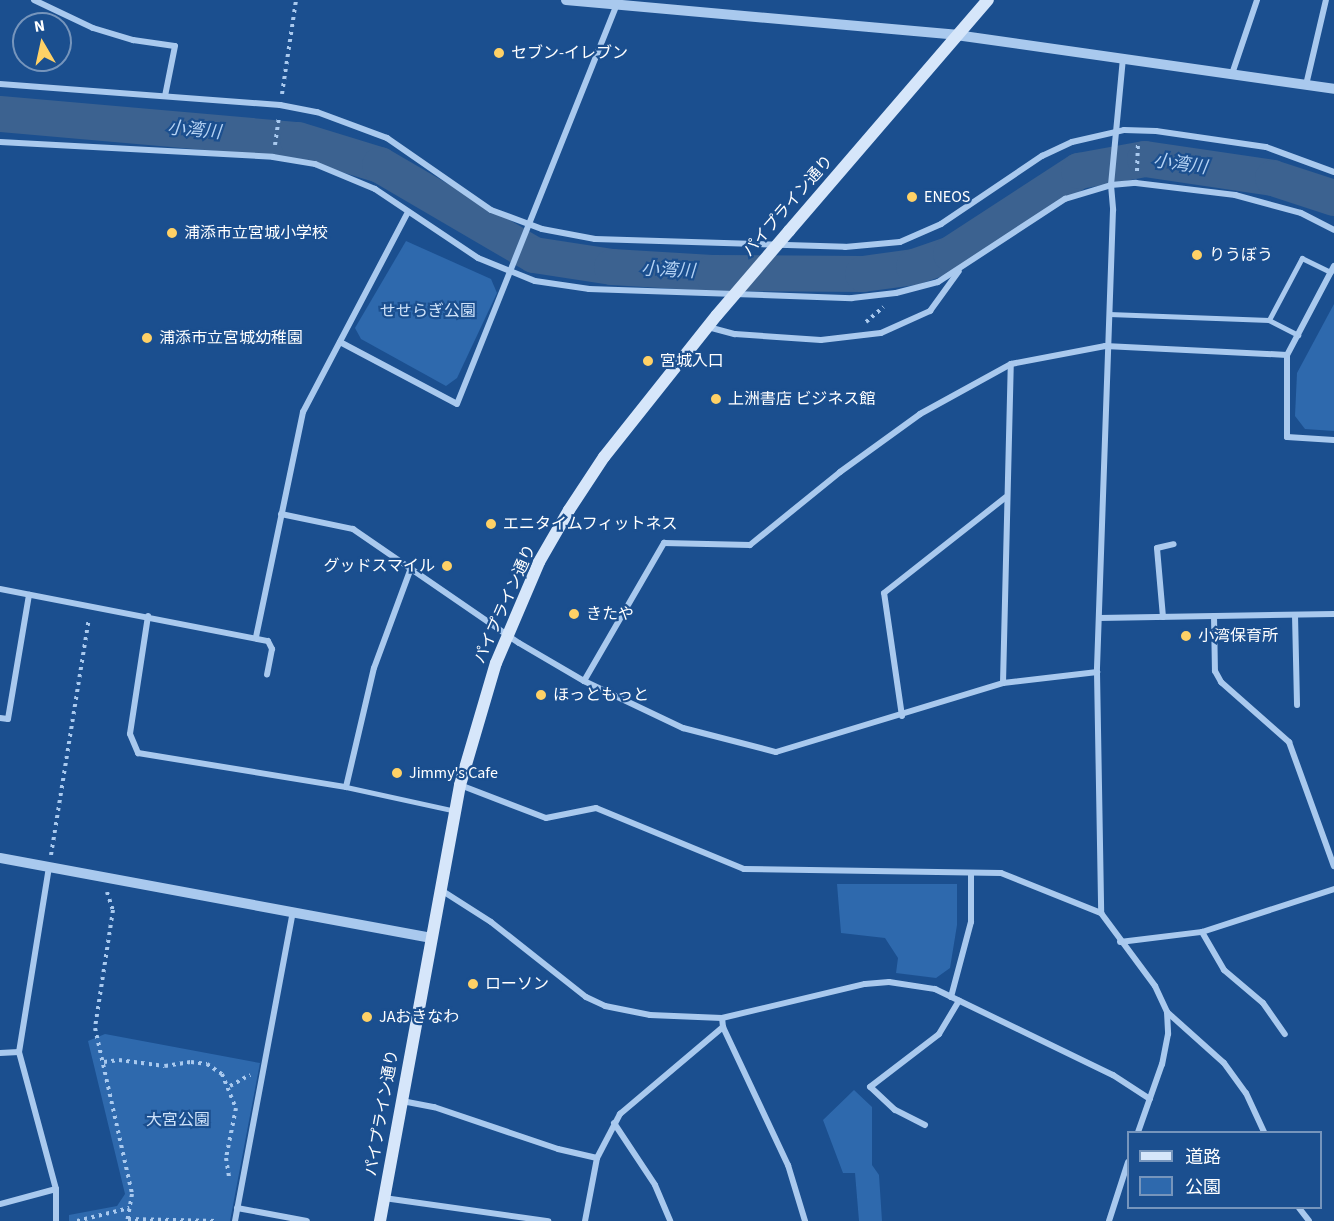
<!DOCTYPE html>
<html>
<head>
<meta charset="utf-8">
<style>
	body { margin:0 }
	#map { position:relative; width:1334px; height:1221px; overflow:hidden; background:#1b4f8f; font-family:"Source Sans 3","Noto Sans JP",sans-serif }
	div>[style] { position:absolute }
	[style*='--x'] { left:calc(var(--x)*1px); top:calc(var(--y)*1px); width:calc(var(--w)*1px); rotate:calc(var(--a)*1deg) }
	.green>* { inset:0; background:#2e69ad }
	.river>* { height:36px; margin:-18px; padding:0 18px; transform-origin:18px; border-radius:18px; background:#3c6290 }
	.path>* { height:4px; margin-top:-2px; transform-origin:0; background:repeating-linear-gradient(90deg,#a9c9ee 0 3px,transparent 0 7.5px) }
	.service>* { height:4.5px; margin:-2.25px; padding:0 2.25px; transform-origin:2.25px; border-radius:2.25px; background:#a9c9ee }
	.pedestrian>* { height:5px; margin:-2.5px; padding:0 2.5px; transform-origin:2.5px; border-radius:2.5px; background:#a9c9ee }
	.minor>* { height:6px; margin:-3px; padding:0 3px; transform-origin:3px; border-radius:3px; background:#a9c9ee }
	.tertiary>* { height:10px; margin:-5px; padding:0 5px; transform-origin:5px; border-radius:5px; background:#a9c9ee }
	.secondary>* { height:12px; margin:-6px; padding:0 6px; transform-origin:6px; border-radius:6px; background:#d6e6fa }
	.secondary-bridge>* { height:12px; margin:-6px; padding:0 6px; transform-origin:6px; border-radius:6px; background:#d6e6fa }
	.dots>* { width:16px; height:16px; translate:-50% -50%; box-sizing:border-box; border:3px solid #1b4f8f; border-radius:50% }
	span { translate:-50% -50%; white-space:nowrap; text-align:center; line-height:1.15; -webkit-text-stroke:4.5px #1b4f8f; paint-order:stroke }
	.poi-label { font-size:16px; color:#fff }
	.left { translate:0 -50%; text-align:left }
	.right { translate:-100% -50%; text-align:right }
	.street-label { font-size:16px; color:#fff }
	.park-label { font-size:16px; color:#cfe3fa }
	.water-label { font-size:18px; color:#b5d3f5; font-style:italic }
	.legend { position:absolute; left:1127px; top:1131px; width:195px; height:78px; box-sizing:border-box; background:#1b4f8f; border:2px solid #7695bc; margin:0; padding:8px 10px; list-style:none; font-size:18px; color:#fff }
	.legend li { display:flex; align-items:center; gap:12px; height:30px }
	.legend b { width:30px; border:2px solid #7695bc }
	.north { position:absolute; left:12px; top:12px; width:60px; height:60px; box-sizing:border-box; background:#1b4f8f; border:2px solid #7695bc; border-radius:50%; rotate:351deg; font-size:16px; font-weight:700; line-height:24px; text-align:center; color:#fff }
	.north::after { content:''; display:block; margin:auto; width:21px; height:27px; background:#ffd166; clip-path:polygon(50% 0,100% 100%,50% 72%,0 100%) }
</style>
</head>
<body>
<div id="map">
	<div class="green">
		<i style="clip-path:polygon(406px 241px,491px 279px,497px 293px,457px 378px,446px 386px,361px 339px,355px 328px)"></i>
		<i style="clip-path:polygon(1334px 304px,1334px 431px,1305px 429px,1295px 416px,1297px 373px)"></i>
		<i style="clip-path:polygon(837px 884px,957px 884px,957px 925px,950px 968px,936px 978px,896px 973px,898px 958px,885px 938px,841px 933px)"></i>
		<i style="clip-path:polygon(105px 1034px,260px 1063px,230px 1221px,69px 1221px,69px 1215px,117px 1206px,125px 1194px,88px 1041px)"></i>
		<i style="clip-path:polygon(854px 1090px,872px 1107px,872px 1165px,879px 1175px,882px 1221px,859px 1221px,855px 1173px,843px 1173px,823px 1120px)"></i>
	</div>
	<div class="river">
		<i style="--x:0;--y:114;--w:299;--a:5"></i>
		<i style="--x:298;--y:140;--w:86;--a:17"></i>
		<i style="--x:380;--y:165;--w:178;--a:30.3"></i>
		<i style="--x:534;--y:255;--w:79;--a:8.7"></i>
		<i style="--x:612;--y:267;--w:100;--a:3.4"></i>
		<i style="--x:712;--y:273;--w:151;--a:0.4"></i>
		<i style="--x:863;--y:274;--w:51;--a:-7.8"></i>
		<i style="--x:914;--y:267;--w:39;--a:-19"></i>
		<i style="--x:951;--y:254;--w:153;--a:-33"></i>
		<i style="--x:1079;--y:171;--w:67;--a:-10.3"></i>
		<i style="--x:1145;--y:159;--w:129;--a:8.4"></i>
		<i style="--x:1273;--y:178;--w:64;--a:18.2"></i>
	</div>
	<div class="path">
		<i style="--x:282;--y:94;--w:95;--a:-81.5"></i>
		<i style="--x:275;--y:145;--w:29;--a:-82"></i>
		<i style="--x:1137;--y:171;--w:29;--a:-88"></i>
		<i style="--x:866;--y:322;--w:23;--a:-41"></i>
		<i style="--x:51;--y:855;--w:239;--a:-80.9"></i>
		<i style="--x:107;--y:892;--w:19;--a:72"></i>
		<i style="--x:113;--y:910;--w:119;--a:98.7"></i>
		<i style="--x:95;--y:1028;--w:170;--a:77.4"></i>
		<i style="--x:132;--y:1194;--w:27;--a:100"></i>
		<i style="--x:104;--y:1062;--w:15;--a:-8"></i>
		<i style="--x:119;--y:1060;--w:46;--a:7.4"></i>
		<i style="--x:165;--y:1066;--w:26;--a:-9"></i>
		<i style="--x:191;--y:1062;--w:16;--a:7"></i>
		<i style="--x:207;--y:1064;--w:18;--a:34"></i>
		<i style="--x:222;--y:1074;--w:37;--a:68"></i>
		<i style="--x:236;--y:1108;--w:51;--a:101.3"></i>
		<i style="--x:226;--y:1158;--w:19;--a:81"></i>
		<i style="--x:230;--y:1086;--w:23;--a:-29"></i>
		<i style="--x:128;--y:1219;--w:90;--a:1.3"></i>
		<i style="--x:77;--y:1221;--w:54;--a:-14"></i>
	</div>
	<div class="service">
		<i style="--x:1109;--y:314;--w:160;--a:2.1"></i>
		<i style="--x:1269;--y:320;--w:33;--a:27"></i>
		<i style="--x:1269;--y:320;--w:70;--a:-62"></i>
		<i style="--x:1302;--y:258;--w:32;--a:26"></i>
	</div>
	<div class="pedestrian">
		<i style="--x:346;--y:787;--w:113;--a:12.3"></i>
	</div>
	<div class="minor">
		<i style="--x:34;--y:0;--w:65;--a:25.4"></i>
		<i style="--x:93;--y:28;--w:42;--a:16.7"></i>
		<i style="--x:133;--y:40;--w:42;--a:8.1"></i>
		<i style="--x:175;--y:46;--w:51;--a:101.3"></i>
		<i style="--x:1123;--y:58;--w:128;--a:95.4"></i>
		<i style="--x:1111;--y:185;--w:25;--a:85"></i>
		<i style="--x:1113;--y:210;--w:462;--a:92"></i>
		<i style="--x:1097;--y:672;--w:241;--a:89"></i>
		<i style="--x:1101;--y:913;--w:91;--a:53.5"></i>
		<i style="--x:1155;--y:986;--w:29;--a:65"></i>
		<i style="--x:1167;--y:1012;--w:22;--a:87"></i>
		<i style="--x:1168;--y:1034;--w:31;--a:101"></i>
		<i style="--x:1162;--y:1064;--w:72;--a:109.4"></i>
		<i style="--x:1232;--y:74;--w:78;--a:-71.3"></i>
		<i style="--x:0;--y:84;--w:281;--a:4.3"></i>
		<i style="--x:280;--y:105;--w:38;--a:11"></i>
		<i style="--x:317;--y:112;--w:75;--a:20.4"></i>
		<i style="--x:387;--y:138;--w:126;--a:34.7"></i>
		<i style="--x:491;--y:210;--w:54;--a:20.4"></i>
		<i style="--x:542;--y:229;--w:54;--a:10.7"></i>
		<i style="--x:595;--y:239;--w:250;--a:1.8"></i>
		<i style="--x:845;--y:247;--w:55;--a:-5.2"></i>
		<i style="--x:900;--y:242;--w:45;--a:-23.7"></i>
		<i style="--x:941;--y:224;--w:122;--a:-34"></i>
		<i style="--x:1042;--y:156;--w:33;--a:-25"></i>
		<i style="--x:1072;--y:142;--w:53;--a:-13"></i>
		<i style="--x:1124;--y:130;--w:32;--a:2"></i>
		<i style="--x:1156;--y:131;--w:111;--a:8.3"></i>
		<i style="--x:1266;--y:147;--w:72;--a:20.2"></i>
		<i style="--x:1306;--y:85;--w:87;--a:-76.8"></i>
		<i style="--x:0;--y:142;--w:273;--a:3.1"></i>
		<i style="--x:273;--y:157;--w:43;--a:9.5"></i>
		<i style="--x:315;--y:164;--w:65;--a:22.6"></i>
		<i style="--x:375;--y:189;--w:124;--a:33.8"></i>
		<i style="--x:478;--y:258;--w:61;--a:22"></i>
		<i style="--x:535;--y:281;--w:55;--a:8.4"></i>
		<i style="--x:589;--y:289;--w:263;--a:2"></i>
		<i style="--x:852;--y:298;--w:44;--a:-6.5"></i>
		<i style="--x:896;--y:293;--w:43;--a:-14.7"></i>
		<i style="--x:938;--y:282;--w:152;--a:-33.2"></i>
		<i style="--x:1065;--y:199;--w:48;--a:-16.9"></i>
		<i style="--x:1111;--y:185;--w:25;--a:-5"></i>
		<i style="--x:1136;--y:183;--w:100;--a:6.9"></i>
		<i style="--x:1235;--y:195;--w:68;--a:15.3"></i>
		<i style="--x:1301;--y:213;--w:37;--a:27"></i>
		<i style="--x:1334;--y:266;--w:101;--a:117.8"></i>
		<i style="--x:1287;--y:355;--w:82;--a:90"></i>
		<i style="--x:1287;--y:437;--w:47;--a:3.7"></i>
		<i style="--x:708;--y:327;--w:28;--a:15"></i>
		<i style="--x:735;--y:334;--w:86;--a:4"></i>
		<i style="--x:821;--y:340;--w:60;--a:-6.7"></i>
		<i style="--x:881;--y:333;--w:54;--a:-24.2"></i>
		<i style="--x:930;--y:311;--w:49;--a:-54.1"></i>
		<i style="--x:340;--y:342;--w:132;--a:27.9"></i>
		<i style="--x:457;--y:404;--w:431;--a:-68.2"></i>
		<i style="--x:281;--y:514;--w:74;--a:11.8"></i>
		<i style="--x:353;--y:529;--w:201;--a:34.5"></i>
		<i style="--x:519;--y:643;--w:75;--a:30.3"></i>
		<i style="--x:584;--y:681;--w:110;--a:25.4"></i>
		<i style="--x:683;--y:728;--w:96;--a:14.5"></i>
		<i style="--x:776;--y:752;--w:237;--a:-16.9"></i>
		<i style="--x:1003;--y:683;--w:95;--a:-6.7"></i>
		<i style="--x:0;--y:589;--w:273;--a:11"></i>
		<i style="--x:268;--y:641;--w:9;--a:63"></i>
		<i style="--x:272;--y:649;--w:26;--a:101"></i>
		<i style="--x:1295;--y:615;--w:90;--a:88.7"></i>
		<i style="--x:148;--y:616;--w:119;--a:98.7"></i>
		<i style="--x:130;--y:734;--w:21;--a:67"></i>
		<i style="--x:138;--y:753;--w:211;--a:9.3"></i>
		<i style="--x:346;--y:787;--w:122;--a:-76.8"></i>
		<i style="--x:374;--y:668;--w:107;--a:-69.7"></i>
		<i style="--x:1214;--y:616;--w:55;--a:89"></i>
		<i style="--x:1215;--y:671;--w:13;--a:61"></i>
		<i style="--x:1221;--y:682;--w:91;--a:41.4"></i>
		<i style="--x:1289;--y:742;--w:132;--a:70.1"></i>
		<i style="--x:1163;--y:617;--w:69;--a:-95"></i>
		<i style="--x:1157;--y:548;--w:17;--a:-13"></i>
		<i style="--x:1099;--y:618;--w:235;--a:-1"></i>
		<i style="--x:256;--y:637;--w:230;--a:-78.2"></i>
		<i style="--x:303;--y:412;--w:224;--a:-62.3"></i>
		<i style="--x:584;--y:681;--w:160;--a:-59.9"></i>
		<i style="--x:664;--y:543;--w:86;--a:1.3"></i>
		<i style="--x:750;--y:545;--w:116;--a:-39"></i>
		<i style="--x:840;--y:472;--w:99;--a:-35.9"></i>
		<i style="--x:920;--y:414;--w:104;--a:-28.8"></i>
		<i style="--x:1011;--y:364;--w:96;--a:-10.8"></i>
		<i style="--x:1105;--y:346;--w:182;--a:2.8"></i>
		<i style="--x:1003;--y:683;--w:319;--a:-88.6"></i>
		<i style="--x:902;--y:716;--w:124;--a:-98.3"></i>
		<i style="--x:884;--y:593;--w:155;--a:-38.2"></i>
		<i style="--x:0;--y:718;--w:8;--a:7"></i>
		<i style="--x:8;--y:719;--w:126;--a:-80.4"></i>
		<i style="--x:460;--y:785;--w:92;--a:21"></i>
		<i style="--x:546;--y:818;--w:51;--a:-11.3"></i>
		<i style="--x:596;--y:808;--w:160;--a:22.4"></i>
		<i style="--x:744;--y:869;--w:257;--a:0.9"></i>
		<i style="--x:1001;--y:873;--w:108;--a:21.8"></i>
		<i style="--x:49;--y:867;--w:187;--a:99.2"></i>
		<i style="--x:19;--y:1052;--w:142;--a:74.9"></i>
		<i style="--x:56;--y:1189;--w:32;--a:90"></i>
		<i style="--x:441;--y:890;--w:59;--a:32.6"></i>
		<i style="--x:491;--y:922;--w:121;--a:38.3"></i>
		<i style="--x:586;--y:997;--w:21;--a:25"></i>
		<i style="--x:605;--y:1006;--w:46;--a:11.3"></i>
		<i style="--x:650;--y:1015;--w:72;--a:2.4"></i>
		<i style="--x:722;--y:1018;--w:147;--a:-13.4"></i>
		<i style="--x:865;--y:984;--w:24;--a:-5"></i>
		<i style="--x:889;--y:982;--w:47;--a:8.7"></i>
		<i style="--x:935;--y:989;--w:198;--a:25.8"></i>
		<i style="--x:1113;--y:1075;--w:44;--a:33"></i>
		<i style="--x:1202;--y:932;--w:44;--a:59.9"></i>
		<i style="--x:1224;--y:970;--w:51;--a:40.2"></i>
		<i style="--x:1263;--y:1003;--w:38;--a:55"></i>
		<i style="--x:1120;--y:942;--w:83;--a:-7"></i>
		<i style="--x:1202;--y:932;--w:139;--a:-18"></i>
		<i style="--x:951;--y:997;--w:78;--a:-75.1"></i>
		<i style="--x:971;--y:922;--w:49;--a:-90"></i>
		<i style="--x:1167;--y:1012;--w:76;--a:41.8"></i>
		<i style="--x:1224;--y:1063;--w:37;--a:54"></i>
		<i style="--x:1246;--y:1093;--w:43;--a:65.2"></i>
		<i style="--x:723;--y:1027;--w:153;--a:64.8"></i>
		<i style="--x:788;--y:1165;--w:59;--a:73.1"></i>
		<i style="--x:0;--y:1053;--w:19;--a:-3"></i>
		<i style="--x:402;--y:1101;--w:33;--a:11"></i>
		<i style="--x:434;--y:1107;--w:131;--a:18.7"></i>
		<i style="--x:558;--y:1149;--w:40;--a:13"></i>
		<i style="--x:614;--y:1123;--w:74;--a:56.5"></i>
		<i style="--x:655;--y:1185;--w:39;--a:67"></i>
		<i style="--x:925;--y:1125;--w:34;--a:-153"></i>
		<i style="--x:895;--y:1110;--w:34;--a:-137"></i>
		<i style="--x:870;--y:1087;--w:87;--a:-37.5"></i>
		<i style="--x:939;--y:1034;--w:39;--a:-59"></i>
		<i style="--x:384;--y:1198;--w:166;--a:8"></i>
		<i style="--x:0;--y:1204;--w:58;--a:-15"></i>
		<i style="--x:237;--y:1208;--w:71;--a:10.5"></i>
		<i style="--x:1299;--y:1208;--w:16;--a:52"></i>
		<i style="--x:235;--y:1221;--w:314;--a:-79.4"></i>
		<i style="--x:585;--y:1221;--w:64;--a:-79.2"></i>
		<i style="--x:597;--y:1158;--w:50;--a:-62.4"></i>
		<i style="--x:620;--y:1114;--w:135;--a:-40.2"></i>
		<i style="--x:723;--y:1027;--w:9;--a:-96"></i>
		<i style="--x:1109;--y:1221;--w:62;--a:-72.1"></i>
	</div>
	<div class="tertiary">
		<i style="--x:566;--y:0;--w:392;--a:5.1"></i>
		<i style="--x:956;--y:35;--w:382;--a:8.1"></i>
		<i style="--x:0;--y:858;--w:439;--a:10.5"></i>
	</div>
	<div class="secondary">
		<i style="--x:789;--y:231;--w:305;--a:-49.3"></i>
		<i style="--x:380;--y:1221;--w:443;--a:-79.6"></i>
		<i style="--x:460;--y:785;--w:127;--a:-73.6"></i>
		<i style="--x:496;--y:663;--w:110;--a:-66.9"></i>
		<i style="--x:539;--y:562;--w:60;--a:-60"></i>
		<i style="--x:569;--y:510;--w:64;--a:-56.6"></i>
		<i style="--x:604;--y:457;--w:181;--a:-51.5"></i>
	</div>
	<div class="secondary-bridge">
		<i style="--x:717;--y:315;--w:111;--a:-49.4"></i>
	</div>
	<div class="dots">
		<i style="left:499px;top:53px;background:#ffd166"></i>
		<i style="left:912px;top:197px;background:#ffd166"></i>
		<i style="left:172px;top:233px;background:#ffd166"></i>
		<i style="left:1197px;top:255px;background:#ffd166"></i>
		<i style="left:147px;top:338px;background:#ffd166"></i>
		<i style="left:648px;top:361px;background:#ffd166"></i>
		<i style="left:716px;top:399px;background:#ffd166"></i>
		<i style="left:491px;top:524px;background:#ffd166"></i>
		<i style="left:447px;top:566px;background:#ffd166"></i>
		<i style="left:574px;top:614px;background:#ffd166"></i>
		<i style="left:1186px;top:636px;background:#ffd166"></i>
		<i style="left:541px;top:695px;background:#ffd166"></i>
		<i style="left:397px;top:773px;background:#ffd166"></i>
		<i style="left:473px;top:984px;background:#ffd166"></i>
		<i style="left:367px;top:1017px;background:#ffd166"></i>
	</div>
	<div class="poi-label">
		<span class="left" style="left:511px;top:53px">セブン-イレブン</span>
		<span class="left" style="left:924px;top:197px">ENEOS</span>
		<span class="left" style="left:184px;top:233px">浦添市立宮城小学校</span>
		<span class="left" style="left:1209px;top:255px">りうぼう</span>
		<span class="left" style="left:159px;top:338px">浦添市立宮城幼稚園</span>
		<span class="left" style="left:660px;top:361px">宮城入口</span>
		<span class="left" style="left:728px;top:399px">上洲書店 ビジネス館</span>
		<span class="left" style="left:503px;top:524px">エニタイムフィットネス</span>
		<span class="right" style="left:435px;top:566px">グッドスマイル</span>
		<span class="left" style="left:586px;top:614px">きたや</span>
		<span class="left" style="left:1198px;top:636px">小湾保育所</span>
		<span class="left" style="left:553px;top:695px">ほっともっと</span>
		<span class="left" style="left:409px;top:773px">Jimmy's Cafe</span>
		<span class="left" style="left:485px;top:984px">ローソン</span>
		<span class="left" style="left:379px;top:1017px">JAおきなわ</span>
	</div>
	<div class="street-label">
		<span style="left:788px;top:206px;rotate:-49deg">パイプライン通り</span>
		<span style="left:505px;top:604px;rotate:-66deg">パイプライン通り</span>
		<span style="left:382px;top:1113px;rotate:-80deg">パイプライン通り</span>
	</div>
	<div class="park-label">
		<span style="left:428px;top:311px">せせらぎ公園</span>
		<span style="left:178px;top:1120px">大宮公園</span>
	</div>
	<div class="water-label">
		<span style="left:194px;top:131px;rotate:5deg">小湾川</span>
		<span style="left:1180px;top:165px;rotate:8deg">小湾川</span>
		<span style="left:668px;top:271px;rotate:3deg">小湾川</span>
	</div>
	<ul class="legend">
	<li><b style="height:8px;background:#d6e6fa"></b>道路</li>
	<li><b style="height:16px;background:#2e69ad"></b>公園</li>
	</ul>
	<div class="north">N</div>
</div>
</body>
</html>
